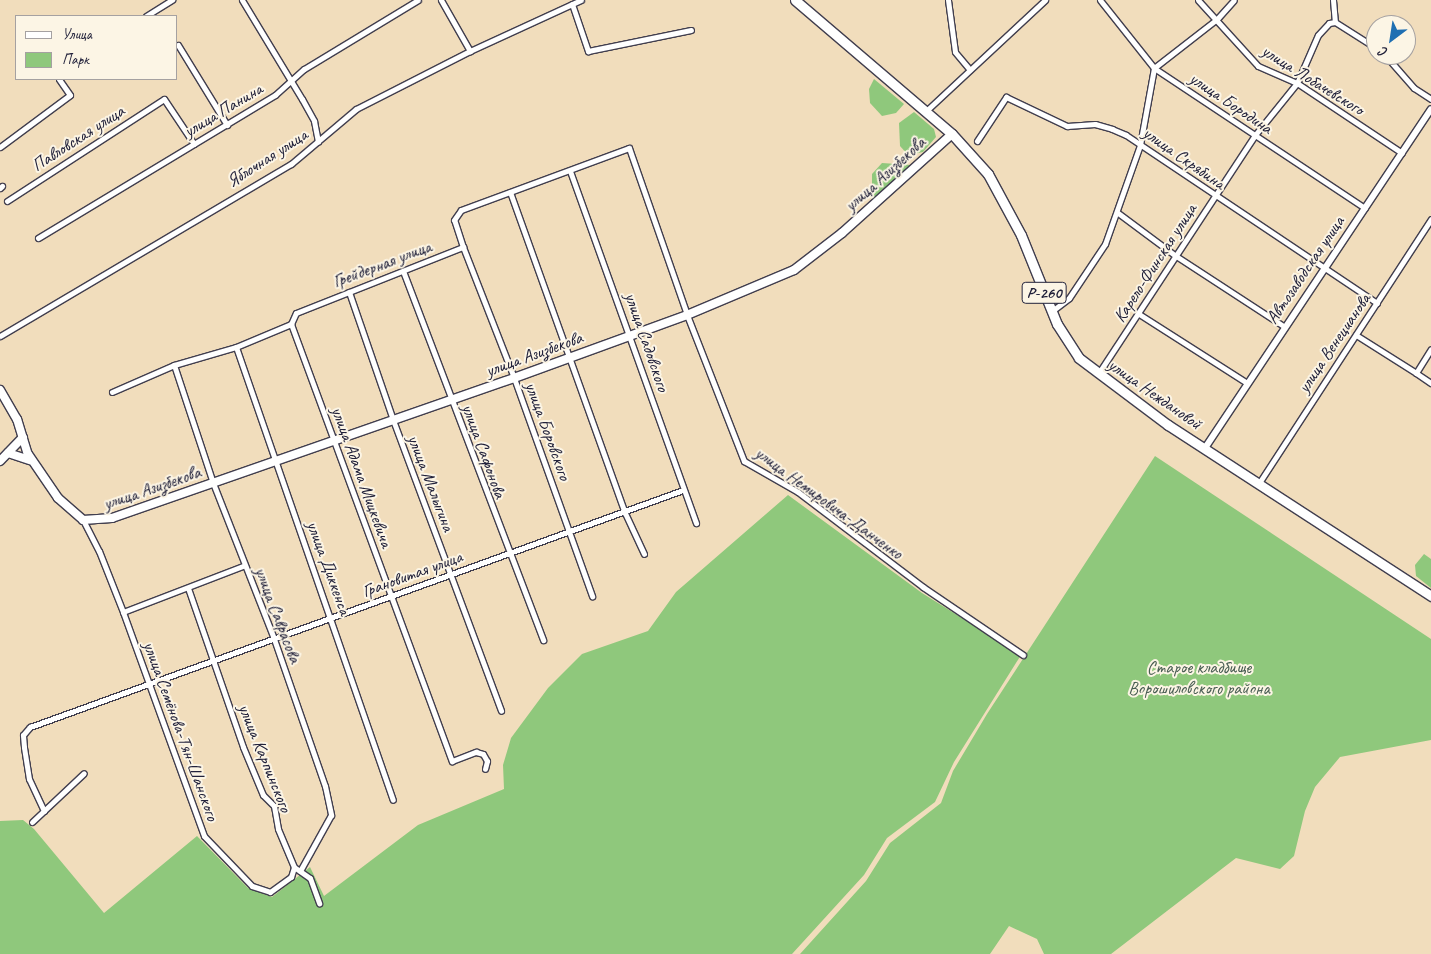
<!DOCTYPE html>
<html>
<head>
<meta charset="utf-8">
<style>
	body { margin:0 }
	#map { position:relative; width:1431px; height:954px; overflow:hidden; background:#f1ddbc; font-family:Caveat,sans-serif }
	div>[style] { position:absolute }
	[style*='--x'] { left:calc(var(--x)*1px); top:calc(var(--y)*1px); width:calc(var(--w)*1px); rotate:calc(var(--a)*1deg) }
	.green>* { inset:0; background:#8fc87c }
	.roads { filter:drop-shadow(1px 0 #413e4e) drop-shadow(-1px 0 #413e4e) drop-shadow(0 1px #413e4e) drop-shadow(0 -1px #413e4e) }
	.minor>* { height:5px; margin:-2.5px; padding:0 2.5px; transform-origin:2.5px; border-radius:2.5px; background:#fff }
	.tertiary>* { height:6px; margin:-3px; padding:0 3px; transform-origin:3px; border-radius:3px; background:#fff }
	.secondary>* { height:8px; margin:-4px; padding:0 4px; transform-origin:4px; border-radius:4px; background:#fff }
	.trunk>* { height:9px; margin:-4.5px; padding:0 4.5px; transform-origin:4.5px; border-radius:4.5px; background:#fff }
	span { translate:-50% -50%; white-space:nowrap; text-align:center; line-height:1.15; -webkit-text-stroke:4px #fcf5e5; paint-order:stroke }
	.shield-label span { padding:1px 4px; background:#fcf5e5; border:1px solid; border-radius:4px; -webkit-text-stroke-width:0 }
	.shield-label { font-size:16px; color:#22223b; font-weight:700 }
	.street-label { font-size:18px; color:#22223b }
	.park-label { font-size:18px; color:#485c52 }
	.legend { position:absolute; left:15px; top:15px; width:162px; height:65px; box-sizing:border-box; background:#fcf5e5; border:1px solid #a5a1a1; margin:0; padding:6px 9px; list-style:none; font-size:15px; color:#22223b }
	.legend li { display:flex; align-items:center; gap:10px; height:25px }
	.legend b { width:25px; border:1px solid #a5a1a1 }
	.north { position:absolute; left:1366px; top:15px; width:50px; height:50px; box-sizing:border-box; background:#fcf5e5; border:1px solid #a5a1a1; border-radius:50%; rotate:211deg; font-size:14px; font-weight:700; line-height:20px; text-align:center; color:#22223b }
	.north::after { content:''; display:block; margin:auto; width:18px; height:22px; background:#1f6fb2; clip-path:polygon(50% 0,100% 100%,50% 72%,0 100%) }
</style>
</head>
<body>
<div id="map">
	<div class="green">
		<i style="clip-path:polygon(874px 79px,904px 104px,896px 113px,882px 116px,870px 103px,869px 89px)"></i>
		<i style="clip-path:polygon(914px 112px,934px 129px,936px 137px,923px 152px,908px 155px,900px 146px,899px 123px)"></i>
		<i style="clip-path:polygon(882px 163px,911px 165px,872px 201px,872px 174px)"></i>
		<i style="clip-path:polygon(1155px 456px,1431px 639px,1431px 740px,1340px 757px,1315px 787px,1305px 811px,1294px 856px,1280px 869px,1236px 858px,1111px 954px,1044px 954px,1037px 939px,1009px 926px,990px 954px,800px 954px,866px 881px,890px 843px,941px 803px,953px 771px,987px 714px)"></i>
		<i style="clip-path:polygon(788px 495px,922px 593px,1021px 655px,954px 762px,935px 802px,887px 838px,864px 875px,792px 954px,0 954px,0 821px,23px 820px,34px 829px,104px 913px,197px 836px,248px 888px,272px 897px,310px 867px,324px 896px,418px 825px,504px 789px,503px 765px,511px 738px,548px 688px,582px 654px,648px 631px,676px 592px)"></i>
		<i style="clip-path:polygon(1424px 554px,1431px 559px,1431px 588px,1416px 576px,1415px 565px)"></i>
	</div>
	<div class="roads">
		<div class="minor">
			<i style="--x:242;--y:0;--w:116;--a:58.8"></i>
			<i style="--x:302;--y:99;--w:25;--a:61"></i>
			<i style="--x:314;--y:121;--w:21;--a:79"></i>
			<i style="--x:441;--y:0;--w:59;--a:60.4"></i>
			<i style="--x:948;--y:0;--w:52;--a:82.3"></i>
			<i style="--x:955;--y:52;--w:23;--a:50"></i>
			<i style="--x:1100;--y:0;--w:87;--a:51.5"></i>
			<i style="--x:1154;--y:68;--w:253;--a:33.6"></i>
			<i style="--x:1198;--y:0;--w:89;--a:47.7"></i>
			<i style="--x:1258;--y:66;--w:43;--a:23.6"></i>
			<i style="--x:1297;--y:83;--w:126;--a:33.7"></i>
			<i style="--x:1333;--y:0;--w:22;--a:85"></i>
			<i style="--x:1335;--y:22;--w:49;--a:32.4"></i>
			<i style="--x:572;--y:4;--w:50;--a:71.2"></i>
			<i style="--x:588;--y:51;--w:105;--a:-11.5"></i>
			<i style="--x:146;--y:16;--w:31;--a:-32"></i>
			<i style="--x:178;--y:45;--w:94;--a:58.5"></i>
			<i style="--x:1385;--y:55;--w:44;--a:48.7"></i>
			<i style="--x:1414;--y:88;--w:20;--a:33"></i>
			<i style="--x:926;--y:111;--w:163;--a:-43"></i>
			<i style="--x:977;--y:141;--w:53;--a:-56.6"></i>
			<i style="--x:1006;--y:97;--w:68;--a:25.4"></i>
			<i style="--x:1067;--y:126;--w:28;--a:-4"></i>
			<i style="--x:1095;--y:124;--w:18;--a:16"></i>
			<i style="--x:1112;--y:129;--w:15;--a:23"></i>
			<i style="--x:1126;--y:135;--w:302;--a:33.8"></i>
			<i style="--x:0;--y:147;--w:87;--a:-36.6"></i>
			<i style="--x:70;--y:95;--w:19;--a:-125"></i>
			<i style="--x:570;--y:171;--w:374;--a:70.3"></i>
			<i style="--x:0;--y:188;--w:3;--a:-45"></i>
			<i style="--x:510;--y:192;--w:341;--a:70.3"></i>
			<i style="--x:625;--y:513;--w:45;--a:65.1"></i>
			<i style="--x:7;--y:201;--w:187;--a:-33"></i>
			<i style="--x:164;--y:99;--w:54;--a:56.3"></i>
			<i style="--x:1118;--y:213;--w:72;--a:36.6"></i>
			<i style="--x:1176;--y:256;--w:130;--a:33.1"></i>
			<i style="--x:38;--y:238;--w:277;--a:-31.1"></i>
			<i style="--x:275;--y:95;--w:39;--a:-42"></i>
			<i style="--x:304;--y:69;--w:133;--a:-31.2"></i>
			<i style="--x:463;--y:247;--w:141;--a:68.7"></i>
			<i style="--x:514;--y:378;--w:232;--a:70.3"></i>
			<i style="--x:403;--y:271;--w:395;--a:69.2"></i>
			<i style="--x:349;--y:292;--w:135;--a:71"></i>
			<i style="--x:393;--y:420;--w:310;--a:69.6"></i>
			<i style="--x:1052;--y:311;--w:21;--a:-37"></i>
			<i style="--x:1069;--y:298;--w:65;--a:-56.3"></i>
			<i style="--x:1105;--y:244;--w:105;--a:-70.5"></i>
			<i style="--x:1140;--y:145;--w:78;--a:-79.7"></i>
			<i style="--x:1154;--y:68;--w:80;--a:-37.9"></i>
			<i style="--x:1217;--y:19;--w:25;--a:-48"></i>
			<i style="--x:1139;--y:314;--w:128;--a:32.6"></i>
			<i style="--x:291;--y:324;--w:466;--a:69.8"></i>
			<i style="--x:452;--y:761;--w:26;--a:-21"></i>
			<i style="--x:476;--y:752;--w:7;--a:16"></i>
			<i style="--x:483;--y:754;--w:8;--a:60"></i>
			<i style="--x:487;--y:761;--w:8;--a:104"></i>
			<i style="--x:1356;--y:335;--w:71;--a:32.3"></i>
			<i style="--x:1416;--y:373;--w:28;--a:-58"></i>
			<i style="--x:0;--y:336;--w:338;--a:-30.6"></i>
			<i style="--x:291;--y:164;--w:85;--a:-40.2"></i>
			<i style="--x:356;--y:109;--w:128;--a:-27"></i>
			<i style="--x:470;--y:51;--w:122;--a:-24.7"></i>
			<i style="--x:236;--y:347;--w:479;--a:70.9"></i>
			<i style="--x:174;--y:365;--w:124;--a:71.7"></i>
			<i style="--x:213;--y:483;--w:168;--a:68.6"></i>
			<i style="--x:274;--y:639;--w:156;--a:70.9"></i>
			<i style="--x:325;--y:786;--w:30;--a:78"></i>
			<i style="--x:331;--y:815;--w:64;--a:119"></i>
			<i style="--x:1416;--y:373;--w:18;--a:34"></i>
			<i style="--x:1098;--y:374;--w:286;--a:-56.7"></i>
			<i style="--x:1255;--y:135;--w:67;--a:-51.1"></i>
			<i style="--x:1297;--y:83;--w:52;--a:-66.4"></i>
			<i style="--x:1318;--y:35;--w:16;--a:-47"></i>
			<i style="--x:1329;--y:23;--w:6;--a:-9"></i>
			<i style="--x:112;--y:392;--w:68;--a:-23.5"></i>
			<i style="--x:174;--y:365;--w:65;--a:-16.2"></i>
			<i style="--x:236;--y:347;--w:60;--a:-22.7"></i>
			<i style="--x:291;--y:324;--w:12;--a:-66"></i>
			<i style="--x:296;--y:313;--w:180;--a:-21.6"></i>
			<i style="--x:463;--y:247;--w:28;--a:-108"></i>
			<i style="--x:454;--y:220;--w:12;--a:-55"></i>
			<i style="--x:461;--y:210;--w:179;--a:-20.3"></i>
			<i style="--x:629;--y:148;--w:177;--a:70.8"></i>
			<i style="--x:687;--y:315;--w:157;--a:68.7"></i>
			<i style="--x:744;--y:461;--w:62;--a:29.9"></i>
			<i style="--x:798;--y:492;--w:157;--a:37.2"></i>
			<i style="--x:923;--y:587;--w:121;--a:34.2"></i>
			<i style="--x:1259;--y:483;--w:315;--a:-56.9"></i>
			<i style="--x:83;--y:520;--w:35;--a:63"></i>
			<i style="--x:99;--y:551;--w:66;--a:68.5"></i>
			<i style="--x:123;--y:612;--w:238;--a:70.1"></i>
			<i style="--x:204;--y:836;--w:69;--a:46.2"></i>
			<i style="--x:252;--y:886;--w:19;--a:18"></i>
			<i style="--x:270;--y:892;--w:26;--a:-36"></i>
			<i style="--x:291;--y:877;--w:10;--a:-73"></i>
			<i style="--x:188;--y:588;--w:168;--a:70.9"></i>
			<i style="--x:243;--y:747;--w:52;--a:67.4"></i>
			<i style="--x:263;--y:795;--w:16;--a:45"></i>
			<i style="--x:274;--y:806;--w:23;--a:80"></i>
			<i style="--x:278;--y:829;--w:41;--a:67.2"></i>
			<i style="--x:294;--y:867;--w:19;--a:35"></i>
			<i style="--x:310;--y:878;--w:27;--a:70"></i>
			<i style="--x:123;--y:612;--w:129;--a:-21"></i>
			<i style="--x:44;--y:811;--w:35;--a:-115"></i>
			<i style="--x:29;--y:779;--w:32;--a:-99"></i>
			<i style="--x:24;--y:747;--w:12;--a:-95"></i>
			<i style="--x:23;--y:735;--w:11;--a:-49"></i>
			<i style="--x:30;--y:727;--w:695;--a:-19.95"></i>
			<i style="--x:32;--y:822;--w:71;--a:-43.3"></i>
		</div>
		<div class="tertiary">
			<i style="--x:1205;--y:448;--w:407;--a:-56.3"></i>
		</div>
		<div class="secondary">
			<i style="--x:0;--y:390;--w:34;--a:60"></i>
			<i style="--x:17;--y:419;--w:37;--a:73"></i>
			<i style="--x:28;--y:454;--w:53;--a:55.7"></i>
			<i style="--x:58;--y:498;--w:33;--a:41"></i>
			<i style="--x:83;--y:520;--w:29;--a:-4"></i>
			<i style="--x:112;--y:518;--w:426;--a:-19.2"></i>
			<i style="--x:514;--y:378;--w:184;--a:-20"></i>
			<i style="--x:687;--y:315;--w:116;--a:-22.8"></i>
			<i style="--x:794;--y:270;--w:61;--a:-37.6"></i>
			<i style="--x:842;--y:233;--w:148;--a:-42"></i>
			<i style="--x:8;--y:453;--w:23;--a:18"></i>
			<i style="--x:0;--y:461;--w:33;--a:-46"></i>
		</div>
		<div class="trunk">
			<i style="--x:795;--y:0;--w:206;--a:40.5"></i>
			<i style="--x:952;--y:134;--w:54;--a:48"></i>
			<i style="--x:988;--y:174;--w:69;--a:61.6"></i>
			<i style="--x:1021;--y:235;--w:96;--a:68"></i>
			<i style="--x:1057;--y:324;--w:40;--a:57.1"></i>
			<i style="--x:1079;--y:358;--w:111;--a:37"></i>
			<i style="--x:1168;--y:425;--w:314;--a:33"></i>
		</div>
	</div>
	<div class="shield-label">
		<span style="left:1044px;top:293px">Р-260</span>
	</div>
	<div class="street-label">
		<span style="left:1313px;top:80px;rotate:32deg">улица Лобачевского</span>
		<span style="left:1231px;top:103px;rotate:34deg">улица Бородина</span>
		<span style="left:223px;top:110px;rotate:-31deg">улица Панина</span>
		<span style="left:78px;top:138px;rotate:-33deg">Павловская улица</span>
		<span style="left:267px;top:158px;rotate:-33deg">Яблочная улица</span>
		<span style="left:1184px;top:158px;rotate:35deg">улица Скрябина</span>
		<span style="left:885px;top:174px;rotate:-42deg">улица Азизбекова</span>
		<span style="left:1155px;top:263px;rotate:-57deg">Карело-Финская улица</span>
		<span style="left:382px;top:264px;rotate:-21deg">Грейдерная улица</span>
		<span style="left:1305px;top:270px;rotate:-56deg">Автозаводская улица</span>
		<span style="left:647px;top:342px;rotate:71deg">улица Садовского</span>
		<span style="left:1334px;top:343px;rotate:-56deg">улица Венецианова</span>
		<span style="left:534px;top:354px;rotate:-20deg">улица Азизбекова</span>
		<span style="left:1155px;top:394px;rotate:35deg">улица Неждановой</span>
		<span style="left:548px;top:431px;rotate:70deg">улица Боровского</span>
		<span style="left:484px;top:451px;rotate:70deg">улица Сафонова</span>
		<span style="left:362px;top:477px;rotate:70deg">улица Адама Мицкевича</span>
		<span style="left:431px;top:483px;rotate:69deg">улица Малыгина</span>
		<span style="left:152px;top:488px;rotate:-19deg">улица Азизбекова</span>
		<span style="left:829px;top:503px;rotate:36deg">улица Немировича-Данченко</span>
		<span style="left:329px;top:568px;rotate:70deg">улица Диккенса</span>
		<span style="left:412px;top:574px;rotate:-20deg">Грановитая улица</span>
		<span style="left:278px;top:615px;rotate:69deg">улица Саврасова</span>
		<span style="left:181px;top:731px;rotate:70deg">улица Семёнова-Тян-Шанского</span>
		<span style="left:265px;top:758px;rotate:68deg">улица Карпинского</span>
	</div>
	<div class="park-label">
		<span style="left:1199px;top:678px">Старое кладбище<br>Ворошиловского района</span>
	</div>
	<ul class="legend">
	<li><b style="height:6px;background:#fff"></b>Улица</li>
	<li><b style="height:14px;background:#8fc87c"></b>Парк</li>
	</ul>
	<div class="north">С</div>
</div>
</body>
</html>
